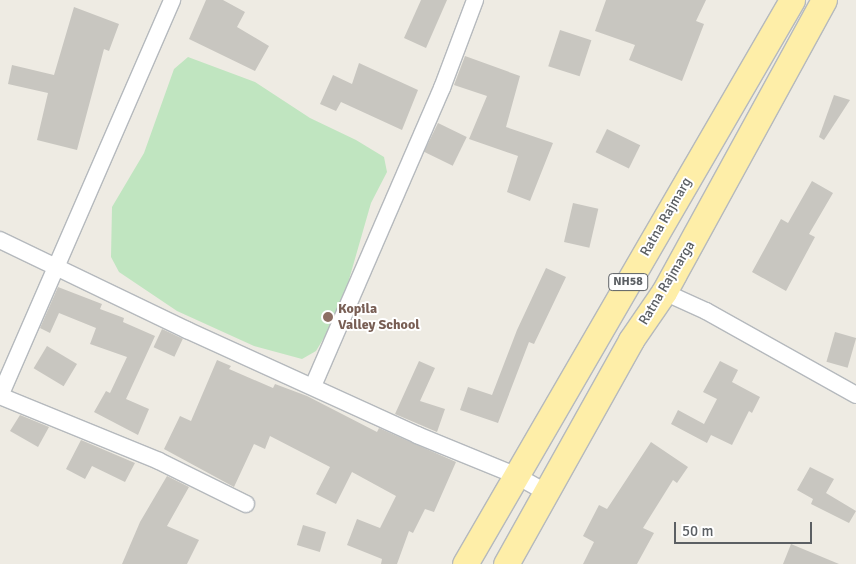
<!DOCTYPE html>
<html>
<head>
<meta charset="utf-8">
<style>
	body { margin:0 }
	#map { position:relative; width:856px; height:564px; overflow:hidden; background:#eeebe3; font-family:Signika,sans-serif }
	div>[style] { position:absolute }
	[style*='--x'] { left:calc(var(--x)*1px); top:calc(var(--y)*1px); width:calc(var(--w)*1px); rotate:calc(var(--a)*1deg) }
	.green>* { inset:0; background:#c0e5c0 }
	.building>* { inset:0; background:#c8c6c0; transform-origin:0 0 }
	.roads { filter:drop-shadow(1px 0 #b5b9bd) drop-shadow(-1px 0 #b5b9bd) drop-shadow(0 1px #b5b9bd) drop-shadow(0 -1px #b5b9bd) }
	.street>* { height:16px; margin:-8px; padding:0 8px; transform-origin:8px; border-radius:8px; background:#fff }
	.primary>* { height:25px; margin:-12.5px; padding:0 12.5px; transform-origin:12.5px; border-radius:12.5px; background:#feeea8 }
	.dots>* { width:14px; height:14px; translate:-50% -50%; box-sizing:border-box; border:2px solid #fff; border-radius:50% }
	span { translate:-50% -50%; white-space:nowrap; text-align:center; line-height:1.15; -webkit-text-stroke:4px #fff; paint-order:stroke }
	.shield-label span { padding:1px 4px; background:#fff; border:1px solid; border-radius:4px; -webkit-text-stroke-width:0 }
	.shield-label { font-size:12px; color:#5b5f63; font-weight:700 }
	.street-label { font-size:14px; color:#5b5f63 }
	.education-label { font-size:14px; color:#785e54; font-weight:700 }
	.left { translate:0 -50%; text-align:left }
	.scale { position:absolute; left:674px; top:522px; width:138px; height:22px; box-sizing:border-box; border:2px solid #5b5f63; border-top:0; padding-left:6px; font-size:15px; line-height:18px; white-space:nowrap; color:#5b5f63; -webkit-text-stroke:4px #fff; paint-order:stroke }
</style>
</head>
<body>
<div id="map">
	<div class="green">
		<i style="clip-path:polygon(188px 57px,255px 82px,310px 118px,356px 140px,384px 157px,387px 172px,371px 203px,340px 311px,316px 351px,302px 359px,254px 346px,177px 311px,119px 272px,111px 257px,112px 207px,144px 153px,174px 69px)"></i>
	</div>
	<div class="building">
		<i style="clip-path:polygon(206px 0,223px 0,245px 12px,237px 27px,269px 46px,255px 71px,189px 39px)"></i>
		<i style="clip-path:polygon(421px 0,447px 0,426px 48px,404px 38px)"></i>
		<i style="clip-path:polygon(606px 0,706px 0,696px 21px,704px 24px,682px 81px,629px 60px,635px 45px,595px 31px)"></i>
		<i style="clip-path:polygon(74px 7px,119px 24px,109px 51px,104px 49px,77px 150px,37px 140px,48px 93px,8px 84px,12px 65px,54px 75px)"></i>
		<i style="left:560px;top:30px;width:33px;height:38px;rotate:18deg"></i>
		<i style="clip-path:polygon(465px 56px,520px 76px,506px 127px,553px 143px,530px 201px,507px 192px,518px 156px,469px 139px,487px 96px,454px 85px)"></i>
		<i style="clip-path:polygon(359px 63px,418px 90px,402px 130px,341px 102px,336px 111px,320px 104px,333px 75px,352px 84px)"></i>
		<i style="clip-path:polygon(834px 95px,850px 100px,824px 140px,819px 137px)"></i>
		<i style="left:438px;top:123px;width:32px;height:32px;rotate:26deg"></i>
		<i style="left:607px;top:129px;width:37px;height:26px;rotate:26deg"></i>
		<i style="clip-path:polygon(812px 181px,833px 193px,809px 234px,815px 237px,786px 291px,752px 272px,781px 219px,788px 223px)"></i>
		<i style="left:573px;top:203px;width:26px;height:40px;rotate:13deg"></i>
		<i style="clip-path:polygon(546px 268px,566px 277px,534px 344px,529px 342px,498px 423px,460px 410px,468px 387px,492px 395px,517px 330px)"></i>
		<i style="clip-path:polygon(58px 287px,102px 304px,100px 309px,124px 318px,123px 322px,155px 336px,126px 399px,149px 409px,138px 435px,94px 412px,106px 391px,110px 393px,127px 357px,90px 344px,96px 328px,59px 313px,50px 333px,40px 328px)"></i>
		<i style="left:162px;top:329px;width:23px;height:20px;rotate:25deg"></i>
		<i style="left:835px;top:332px;width:22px;height:31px;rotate:16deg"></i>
		<i style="left:47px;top:346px;width:35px;height:26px;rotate:31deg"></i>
		<i style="clip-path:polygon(217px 360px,231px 366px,229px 369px,273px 388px,275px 384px,307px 396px,377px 432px,379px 428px,456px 462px,434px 512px,425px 509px,413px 533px,409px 531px,397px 564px,381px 564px,382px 559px,347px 545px,357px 519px,380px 528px,396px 496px,352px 472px,336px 504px,316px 494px,330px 467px,270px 436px,265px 449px,254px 444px,234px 487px,164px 449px,180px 416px,191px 421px)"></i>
		<i style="clip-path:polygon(419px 361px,435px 368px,420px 401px,445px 409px,437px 432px,395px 414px)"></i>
		<i style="clip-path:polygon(720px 361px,738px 370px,732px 382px,760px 397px,752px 413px,749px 411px,732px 445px,711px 435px,707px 443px,671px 424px,678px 410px,704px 424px,717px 399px,703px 392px)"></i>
		<i style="clip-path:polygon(20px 415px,49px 427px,38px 447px,10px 431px)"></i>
		<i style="clip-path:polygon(81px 440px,135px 463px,125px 482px,92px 466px,85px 479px,66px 469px)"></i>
		<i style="clip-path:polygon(651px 442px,688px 467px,677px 483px,673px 480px,643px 528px,654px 533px,637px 564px,583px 564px,594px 542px,583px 536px,599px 505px,607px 509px)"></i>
		<i style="clip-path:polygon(810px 467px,834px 479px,826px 493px,856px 511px,849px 523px,811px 504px,813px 499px,797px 490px)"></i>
		<i style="clip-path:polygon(167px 476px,189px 487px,167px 526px,199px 540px,187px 564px,122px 564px,140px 522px)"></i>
		<i style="left:303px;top:525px;width:24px;height:21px;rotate:17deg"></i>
		<i style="clip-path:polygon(791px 544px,839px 564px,783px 564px)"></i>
	</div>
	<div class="roads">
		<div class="street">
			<i style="--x:0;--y:240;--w:208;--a:25.7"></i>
			<i style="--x:187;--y:330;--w:253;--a:24.5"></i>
			<i style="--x:417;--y:435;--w:106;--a:22.2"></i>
			<i style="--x:515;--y:475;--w:35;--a:29"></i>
			<i style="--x:664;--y:292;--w:46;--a:24.3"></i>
			<i style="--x:706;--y:311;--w:172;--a:29.2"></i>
			<i style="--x:313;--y:386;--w:325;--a:-66.6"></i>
			<i style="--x:442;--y:88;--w:94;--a:-69.4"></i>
			<i style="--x:0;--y:396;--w:432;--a:-66.5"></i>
			<i style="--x:0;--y:396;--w:172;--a:22.2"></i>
			<i style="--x:159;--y:461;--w:97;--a:26.3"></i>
		</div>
		<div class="primary">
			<i style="--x:465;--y:564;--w:652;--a:-59.9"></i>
			<i style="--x:506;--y:564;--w:257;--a:-60.8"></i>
			<i style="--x:631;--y:340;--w:58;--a:-55.5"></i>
			<i style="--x:664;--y:292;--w:333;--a:-61.3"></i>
		</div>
	</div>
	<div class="dots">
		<i style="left:328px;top:317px;background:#8d6e63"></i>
	</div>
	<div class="shield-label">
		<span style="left:628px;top:282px">NH58</span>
	</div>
	<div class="street-label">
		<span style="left:666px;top:217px;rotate:-60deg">Ratna Rajmarg</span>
		<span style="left:667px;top:283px;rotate:-59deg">Ratna Rajmarga</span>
	</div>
	<div class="education-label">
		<span class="left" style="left:338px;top:317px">Kopila<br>Valley School</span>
	</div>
	<div class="scale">50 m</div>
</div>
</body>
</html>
